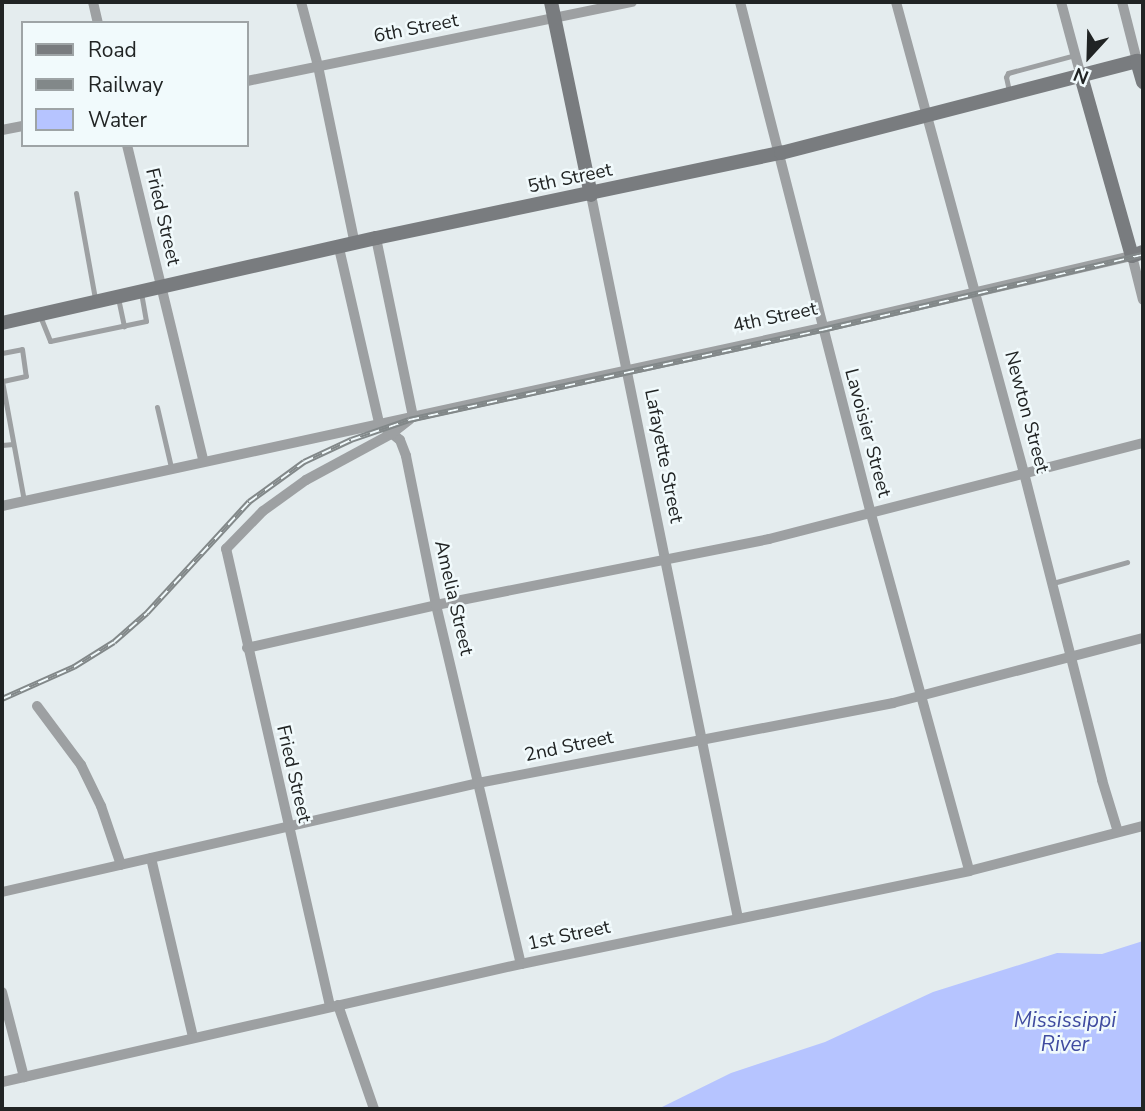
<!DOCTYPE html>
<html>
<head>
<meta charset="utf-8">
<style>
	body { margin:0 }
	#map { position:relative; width:1145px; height:1111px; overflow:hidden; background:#e4ecee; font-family:"Nunito Sans",sans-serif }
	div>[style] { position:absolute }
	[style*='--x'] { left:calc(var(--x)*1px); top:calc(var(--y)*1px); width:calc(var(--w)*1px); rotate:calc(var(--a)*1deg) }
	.water>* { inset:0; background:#b6c4ff }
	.service>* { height:5px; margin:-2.5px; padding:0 2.5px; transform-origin:2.5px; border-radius:2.5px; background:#9da0a2 }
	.minor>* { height:10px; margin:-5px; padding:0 5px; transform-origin:5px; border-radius:5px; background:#9da0a2 }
	.secondary>* { height:14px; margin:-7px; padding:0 7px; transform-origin:7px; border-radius:7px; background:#797c7f }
	.rail>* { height:6px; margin-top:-3px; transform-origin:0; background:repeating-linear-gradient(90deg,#f1fafc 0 10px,#828889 0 20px); box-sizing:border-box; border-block:2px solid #828889 }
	span { translate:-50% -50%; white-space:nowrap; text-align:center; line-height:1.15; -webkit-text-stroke:5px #f1fafc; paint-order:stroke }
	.street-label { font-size:19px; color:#212424 }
	.water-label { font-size:21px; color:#404ca0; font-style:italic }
	.frame { position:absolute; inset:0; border:4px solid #212424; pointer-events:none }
	.legend { position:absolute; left:21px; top:21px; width:228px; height:126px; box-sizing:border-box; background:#f1fafc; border:2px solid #9ea4a6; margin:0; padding:9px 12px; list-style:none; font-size:21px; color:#212424 }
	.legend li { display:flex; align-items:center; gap:14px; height:35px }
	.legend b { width:35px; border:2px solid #9ea4a6 }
	.north { position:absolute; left:1054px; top:21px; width:70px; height:70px; -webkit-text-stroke:5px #f1fafc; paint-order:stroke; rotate:202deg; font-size:19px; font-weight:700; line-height:28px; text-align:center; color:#212424 }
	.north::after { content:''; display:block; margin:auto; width:24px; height:32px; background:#212424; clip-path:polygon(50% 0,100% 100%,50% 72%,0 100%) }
</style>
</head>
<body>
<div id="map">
	<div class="water">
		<i style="clip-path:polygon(1143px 941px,1143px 1109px,658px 1109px,731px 1073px,825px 1042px,933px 992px,1057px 953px,1102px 954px)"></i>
	</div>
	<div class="service">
		<i style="--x:1009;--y:91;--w:14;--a:-102"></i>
		<i style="--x:1006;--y:77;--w:4;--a:-63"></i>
		<i style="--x:1008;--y:73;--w:69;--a:-15"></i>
		<i style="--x:76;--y:193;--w:108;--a:79.8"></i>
		<i style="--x:118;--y:298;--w:29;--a:78"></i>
		<i style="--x:40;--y:316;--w:27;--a:68"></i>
		<i style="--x:50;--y:341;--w:98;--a:-11.8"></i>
		<i style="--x:146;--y:321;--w:29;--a:-100"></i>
		<i style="--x:2;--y:353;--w:20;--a:-11"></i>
		<i style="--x:22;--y:349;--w:27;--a:82"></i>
		<i style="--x:26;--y:376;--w:25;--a:168"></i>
		<i style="--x:2;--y:381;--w:122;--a:79.6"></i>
		<i style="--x:157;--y:407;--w:62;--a:76.9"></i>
		<i style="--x:2;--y:445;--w:11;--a:-5"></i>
		<i style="--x:1053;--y:583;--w:77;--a:-15.8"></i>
	</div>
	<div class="minor">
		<i style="--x:93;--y:2;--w:22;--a:77"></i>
		<i style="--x:301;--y:2;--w:66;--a:75.1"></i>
		<i style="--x:318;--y:66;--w:182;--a:78.3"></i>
		<i style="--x:740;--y:2;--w:528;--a:75.65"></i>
		<i style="--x:871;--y:514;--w:370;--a:74.6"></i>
		<i style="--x:896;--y:2;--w:488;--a:74.8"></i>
		<i style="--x:1024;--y:473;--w:317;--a:75.7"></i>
		<i style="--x:1102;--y:780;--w:54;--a:72.9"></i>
		<i style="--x:1061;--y:2;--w:77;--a:74.9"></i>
		<i style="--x:1122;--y:2;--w:61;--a:75.7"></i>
		<i style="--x:1137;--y:61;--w:5;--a:-22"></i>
		<i style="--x:247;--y:81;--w:393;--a:-11.6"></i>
		<i style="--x:2;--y:130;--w:21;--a:-11"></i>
		<i style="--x:127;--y:145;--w:324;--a:76.4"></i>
		<i style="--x:591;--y:195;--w:738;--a:78.51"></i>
		<i style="--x:376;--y:238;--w:183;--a:78.3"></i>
		<i style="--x:339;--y:248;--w:180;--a:77.1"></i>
		<i style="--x:379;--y:423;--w:27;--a:39"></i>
		<i style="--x:400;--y:440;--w:17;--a:69"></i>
		<i style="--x:406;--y:456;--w:152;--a:78.6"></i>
		<i style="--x:436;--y:605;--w:369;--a:76.7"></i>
		<i style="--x:2;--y:506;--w:839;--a:-12.25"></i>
		<i style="--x:822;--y:328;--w:318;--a:-13.1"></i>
		<i style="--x:1132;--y:256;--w:45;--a:76"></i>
		<i style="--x:247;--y:648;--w:194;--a:-12.8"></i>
		<i style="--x:436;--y:605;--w:339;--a:-11.2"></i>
		<i style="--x:769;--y:539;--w:386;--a:-14.4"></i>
		<i style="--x:37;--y:706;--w:74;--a:53.3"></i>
		<i style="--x:81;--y:765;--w:46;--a:64"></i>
		<i style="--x:101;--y:806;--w:62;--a:71.3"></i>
		<i style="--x:151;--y:858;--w:184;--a:76.8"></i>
		<i style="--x:2;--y:892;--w:488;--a:-12.9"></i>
		<i style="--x:478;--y:783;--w:423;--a:-10.9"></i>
		<i style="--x:893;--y:703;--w:258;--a:-14.6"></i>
		<i style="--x:2;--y:992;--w:88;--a:75.5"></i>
		<i style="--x:338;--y:1005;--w:110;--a:70.9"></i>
		<i style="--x:330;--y:1006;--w:469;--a:-102.8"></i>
		<i style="--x:226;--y:549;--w:53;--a:-45.8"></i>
		<i style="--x:263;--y:511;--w:53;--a:-35.8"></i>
		<i style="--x:306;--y:480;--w:97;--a:-28.4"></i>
		<i style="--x:391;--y:434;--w:24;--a:-38"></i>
		<i style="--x:2;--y:1082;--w:532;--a:-12.81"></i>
		<i style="--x:521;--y:964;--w:458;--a:-11.7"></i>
		<i style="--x:969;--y:871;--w:180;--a:-14.5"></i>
	</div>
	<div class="secondary">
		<i style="--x:551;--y:2;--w:197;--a:78.3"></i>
		<i style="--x:1081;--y:76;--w:187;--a:74.2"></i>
		<i style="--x:1132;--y:256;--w:12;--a:-20"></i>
		<i style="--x:2;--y:323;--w:384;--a:-12.8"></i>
		<i style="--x:376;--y:238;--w:414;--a:-11.9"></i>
		<i style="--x:781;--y:153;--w:368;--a:-14.5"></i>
		<i style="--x:1137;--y:61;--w:22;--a:74"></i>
	</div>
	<div class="rail">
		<i style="--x:2;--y:699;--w:79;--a:-24"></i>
		<i style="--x:74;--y:667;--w:47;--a:-32"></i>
		<i style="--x:114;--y:642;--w:44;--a:-41.3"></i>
		<i style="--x:147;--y:613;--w:151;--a:-47.4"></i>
		<i style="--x:249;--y:502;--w:68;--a:-36"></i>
		<i style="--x:304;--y:462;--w:52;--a:-25.1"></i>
		<i style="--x:351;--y:440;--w:61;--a:-19"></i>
		<i style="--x:409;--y:420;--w:423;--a:-12.3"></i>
		<i style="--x:822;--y:330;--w:330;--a:-13.2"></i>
	</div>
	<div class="street-label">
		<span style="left:416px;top:29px;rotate:-11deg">6th Street</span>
		<span style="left:570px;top:179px;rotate:-12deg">5th Street</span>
		<span style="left:162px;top:217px;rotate:77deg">Fried Street</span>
		<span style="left:775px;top:318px;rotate:-12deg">4th Street</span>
		<span style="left:1026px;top:412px;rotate:75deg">Newton Street</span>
		<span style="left:867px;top:433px;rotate:75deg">Lavoisier Street</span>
		<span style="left:663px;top:456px;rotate:79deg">Lafayette Street</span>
		<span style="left:453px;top:598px;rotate:77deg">Amelia Street</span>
		<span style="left:569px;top:747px;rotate:-12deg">2nd Street</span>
		<span style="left:293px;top:774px;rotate:77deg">Fried Street</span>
		<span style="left:569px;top:936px;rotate:-12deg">1st Street</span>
	</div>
	<div class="water-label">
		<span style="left:1065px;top:1032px">Mississippi<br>River</span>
	</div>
	<div class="frame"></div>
	<ul class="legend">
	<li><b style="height:9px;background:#797c7f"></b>Road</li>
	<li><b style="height:9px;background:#828889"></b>Railway</li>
	<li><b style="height:19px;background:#b6c4ff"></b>Water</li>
	</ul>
	<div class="north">N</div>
</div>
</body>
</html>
